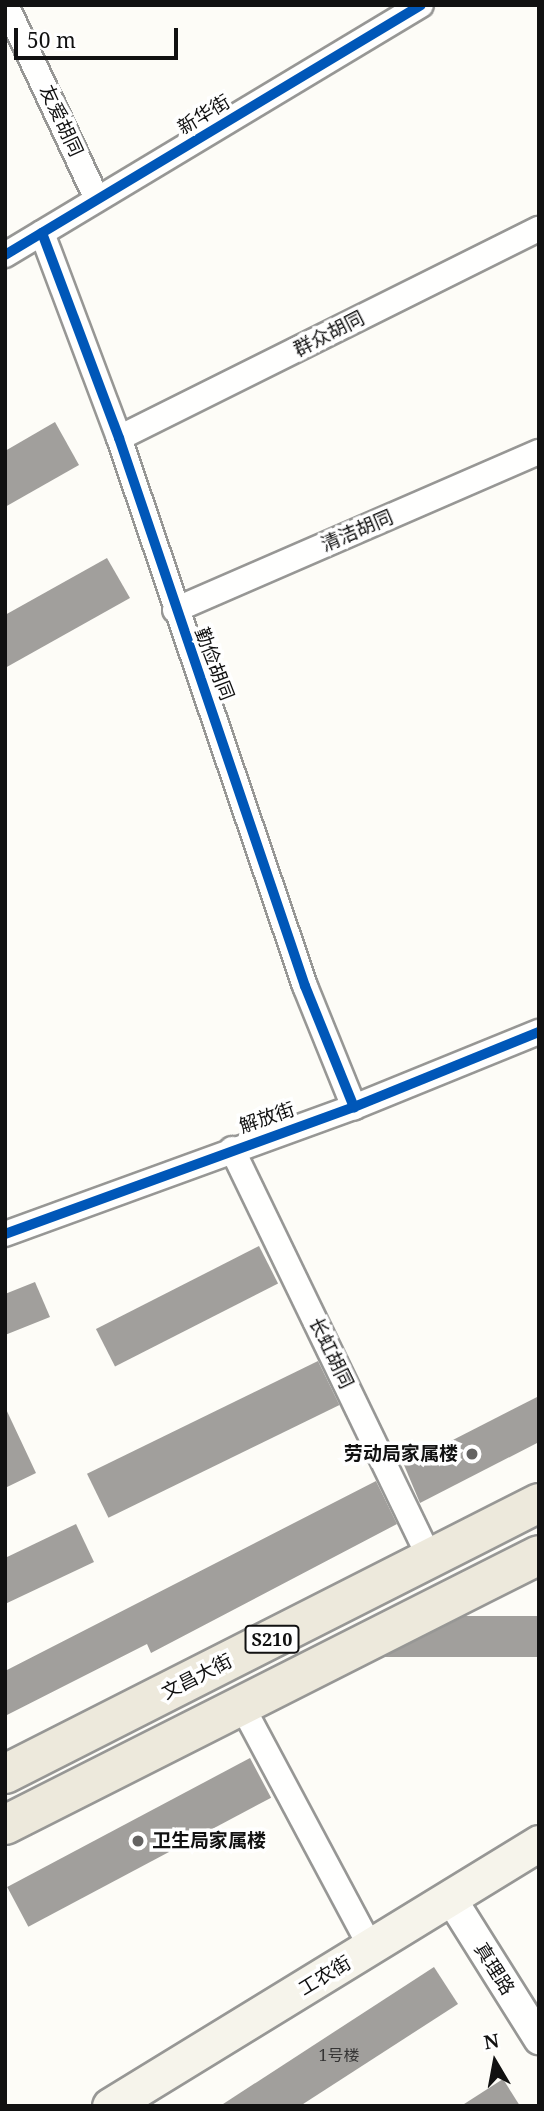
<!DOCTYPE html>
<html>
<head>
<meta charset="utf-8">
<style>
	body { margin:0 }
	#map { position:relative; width:544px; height:2111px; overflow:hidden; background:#fdfcf7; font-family:"Noto Serif","Noto Sans SC",serif }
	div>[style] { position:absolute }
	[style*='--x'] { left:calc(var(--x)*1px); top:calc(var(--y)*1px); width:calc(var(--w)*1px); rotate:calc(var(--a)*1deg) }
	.building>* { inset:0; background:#a19f9c; transform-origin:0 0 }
	.roads { filter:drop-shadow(2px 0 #979795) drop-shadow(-2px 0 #979795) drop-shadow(0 2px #979795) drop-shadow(0 -2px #979795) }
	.minor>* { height:24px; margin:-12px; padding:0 12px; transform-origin:12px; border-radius:12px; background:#fffffe }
	.tertiary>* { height:30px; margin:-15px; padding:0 15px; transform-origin:15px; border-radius:15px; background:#fffffe }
	.secondary>* { height:35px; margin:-17.5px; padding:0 17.5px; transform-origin:17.5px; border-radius:17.5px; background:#f6f4eb }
	.primary>* { height:38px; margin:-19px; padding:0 19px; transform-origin:19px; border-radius:19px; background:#ede9dc }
	.cycleway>* { height:10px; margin:-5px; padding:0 5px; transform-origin:5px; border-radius:5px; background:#0057b8 }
	.dots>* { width:19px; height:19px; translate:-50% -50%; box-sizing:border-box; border:4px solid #fff; border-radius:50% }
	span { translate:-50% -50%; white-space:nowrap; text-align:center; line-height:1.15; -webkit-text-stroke:7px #fff; paint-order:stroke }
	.number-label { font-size:16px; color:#353434 }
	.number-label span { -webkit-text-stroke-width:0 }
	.shield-label span { padding:2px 5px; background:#fff; border:2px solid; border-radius:5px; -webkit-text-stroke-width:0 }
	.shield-label { font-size:18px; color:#111; font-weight:700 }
	.street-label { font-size:19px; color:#111 }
	.poi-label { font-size:19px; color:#111; font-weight:700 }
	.right { translate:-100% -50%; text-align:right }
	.left { translate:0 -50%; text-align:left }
	.frame { position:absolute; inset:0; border:7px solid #111; pointer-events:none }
	.north { position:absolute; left:460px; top:2027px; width:70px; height:70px; -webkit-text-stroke:5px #fff; paint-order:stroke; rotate:350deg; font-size:19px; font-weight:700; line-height:28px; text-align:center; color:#111 }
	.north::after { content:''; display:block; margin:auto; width:24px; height:32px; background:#111; clip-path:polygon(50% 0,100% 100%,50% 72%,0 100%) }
	.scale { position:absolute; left:14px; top:28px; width:164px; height:32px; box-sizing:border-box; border:4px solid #111; border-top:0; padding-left:9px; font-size:21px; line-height:24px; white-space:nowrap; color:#111; -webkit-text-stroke:5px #fff; paint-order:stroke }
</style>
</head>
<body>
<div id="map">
	<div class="building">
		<i style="clip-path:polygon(55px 422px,79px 465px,5px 507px,5px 451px)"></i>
		<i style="clip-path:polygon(107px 558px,130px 598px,5px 668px,5px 615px)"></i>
		<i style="left:259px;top:1246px;width:42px;height:183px;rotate:63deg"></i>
		<i style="clip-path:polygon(35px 1282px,50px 1317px,5px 1335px,5px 1294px)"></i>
		<i style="left:318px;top:1361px;width:49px;height:257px;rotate:64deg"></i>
		<i style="clip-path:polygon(539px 1396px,539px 1442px,420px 1503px,404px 1465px)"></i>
		<i style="clip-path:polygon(5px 1407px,36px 1473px,5px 1488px)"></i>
		<i style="clip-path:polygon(376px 1481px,397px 1524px,151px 1653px,147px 1644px,5px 1716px,5px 1671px)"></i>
		<i style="clip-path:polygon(76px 1524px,94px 1562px,5px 1604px,5px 1558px)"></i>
		<i style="left:539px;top:1616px;width:41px;height:159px;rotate:90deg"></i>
		<i style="left:250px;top:1758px;width:45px;height:275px;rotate:62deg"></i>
		<i style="clip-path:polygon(434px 1967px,458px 2004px,300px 2106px,220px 2106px)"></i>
		<i style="clip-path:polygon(503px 2079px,520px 2106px,461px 2106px)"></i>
	</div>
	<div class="roads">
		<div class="minor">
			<i style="--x:6;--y:5;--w:214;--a:64.9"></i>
			<i style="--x:42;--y:233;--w:219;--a:69.4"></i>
			<i style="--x:119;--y:438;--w:579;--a:71.25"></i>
			<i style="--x:305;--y:986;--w:131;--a:68"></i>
			<i style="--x:5;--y:255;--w:485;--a:-31"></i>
			<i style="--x:119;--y:438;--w:469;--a:-26.5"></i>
			<i style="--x:175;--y:610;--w:397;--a:-23.5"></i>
			<i style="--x:232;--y:1149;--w:454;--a:64.2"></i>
			<i style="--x:5;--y:1234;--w:371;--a:-20"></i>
			<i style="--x:354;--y:1107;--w:200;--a:-22.1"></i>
			<i style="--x:242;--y:1706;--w:274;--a:61.9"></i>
		</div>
		<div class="tertiary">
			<i style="--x:450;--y:1897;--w:168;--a:57.9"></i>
		</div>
		<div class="secondary">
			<i style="--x:110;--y:2106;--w:503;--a:-31.51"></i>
		</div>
		<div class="primary">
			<i style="--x:5;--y:1774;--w:599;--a:-26.91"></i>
			<i style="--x:5;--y:1825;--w:598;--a:-26.82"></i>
		</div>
	</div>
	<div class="cycleway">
		<i style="--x:42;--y:233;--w:219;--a:69.4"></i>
		<i style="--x:119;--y:438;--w:579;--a:71.25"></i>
		<i style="--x:305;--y:986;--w:131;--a:68"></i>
		<i style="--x:5;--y:255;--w:485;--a:-31"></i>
		<i style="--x:5;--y:1234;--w:371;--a:-20"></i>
		<i style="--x:354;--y:1107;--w:200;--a:-22.1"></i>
	</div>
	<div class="dots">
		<i style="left:472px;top:1454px;background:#646362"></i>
		<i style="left:138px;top:1841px;background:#646362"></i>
	</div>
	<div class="number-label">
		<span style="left:339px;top:2055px">1号楼</span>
	</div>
	<div class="shield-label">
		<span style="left:272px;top:1639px">S210</span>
	</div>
	<div class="street-label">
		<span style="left:204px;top:115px;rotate:-31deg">新华街</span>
		<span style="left:61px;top:121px;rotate:65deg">友爱胡同</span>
		<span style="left:329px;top:334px;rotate:-27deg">群众胡同</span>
		<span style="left:357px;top:531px;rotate:-23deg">清洁胡同</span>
		<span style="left:214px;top:664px;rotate:69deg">勤俭胡同</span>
		<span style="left:267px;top:1118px;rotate:-19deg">解放街</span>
		<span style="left:331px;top:1353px;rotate:64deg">长虹胡同</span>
		<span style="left:197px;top:1677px;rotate:-27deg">文昌大街</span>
		<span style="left:494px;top:1969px;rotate:58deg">真理路</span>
		<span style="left:325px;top:1976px;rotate:-31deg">工农街</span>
	</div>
	<div class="poi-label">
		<span class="right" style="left:458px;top:1454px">劳动局家属楼</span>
		<span class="left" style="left:152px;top:1841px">卫生局家属楼</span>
	</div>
	<div class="frame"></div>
	<div class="north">N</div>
	<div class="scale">50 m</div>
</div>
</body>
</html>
